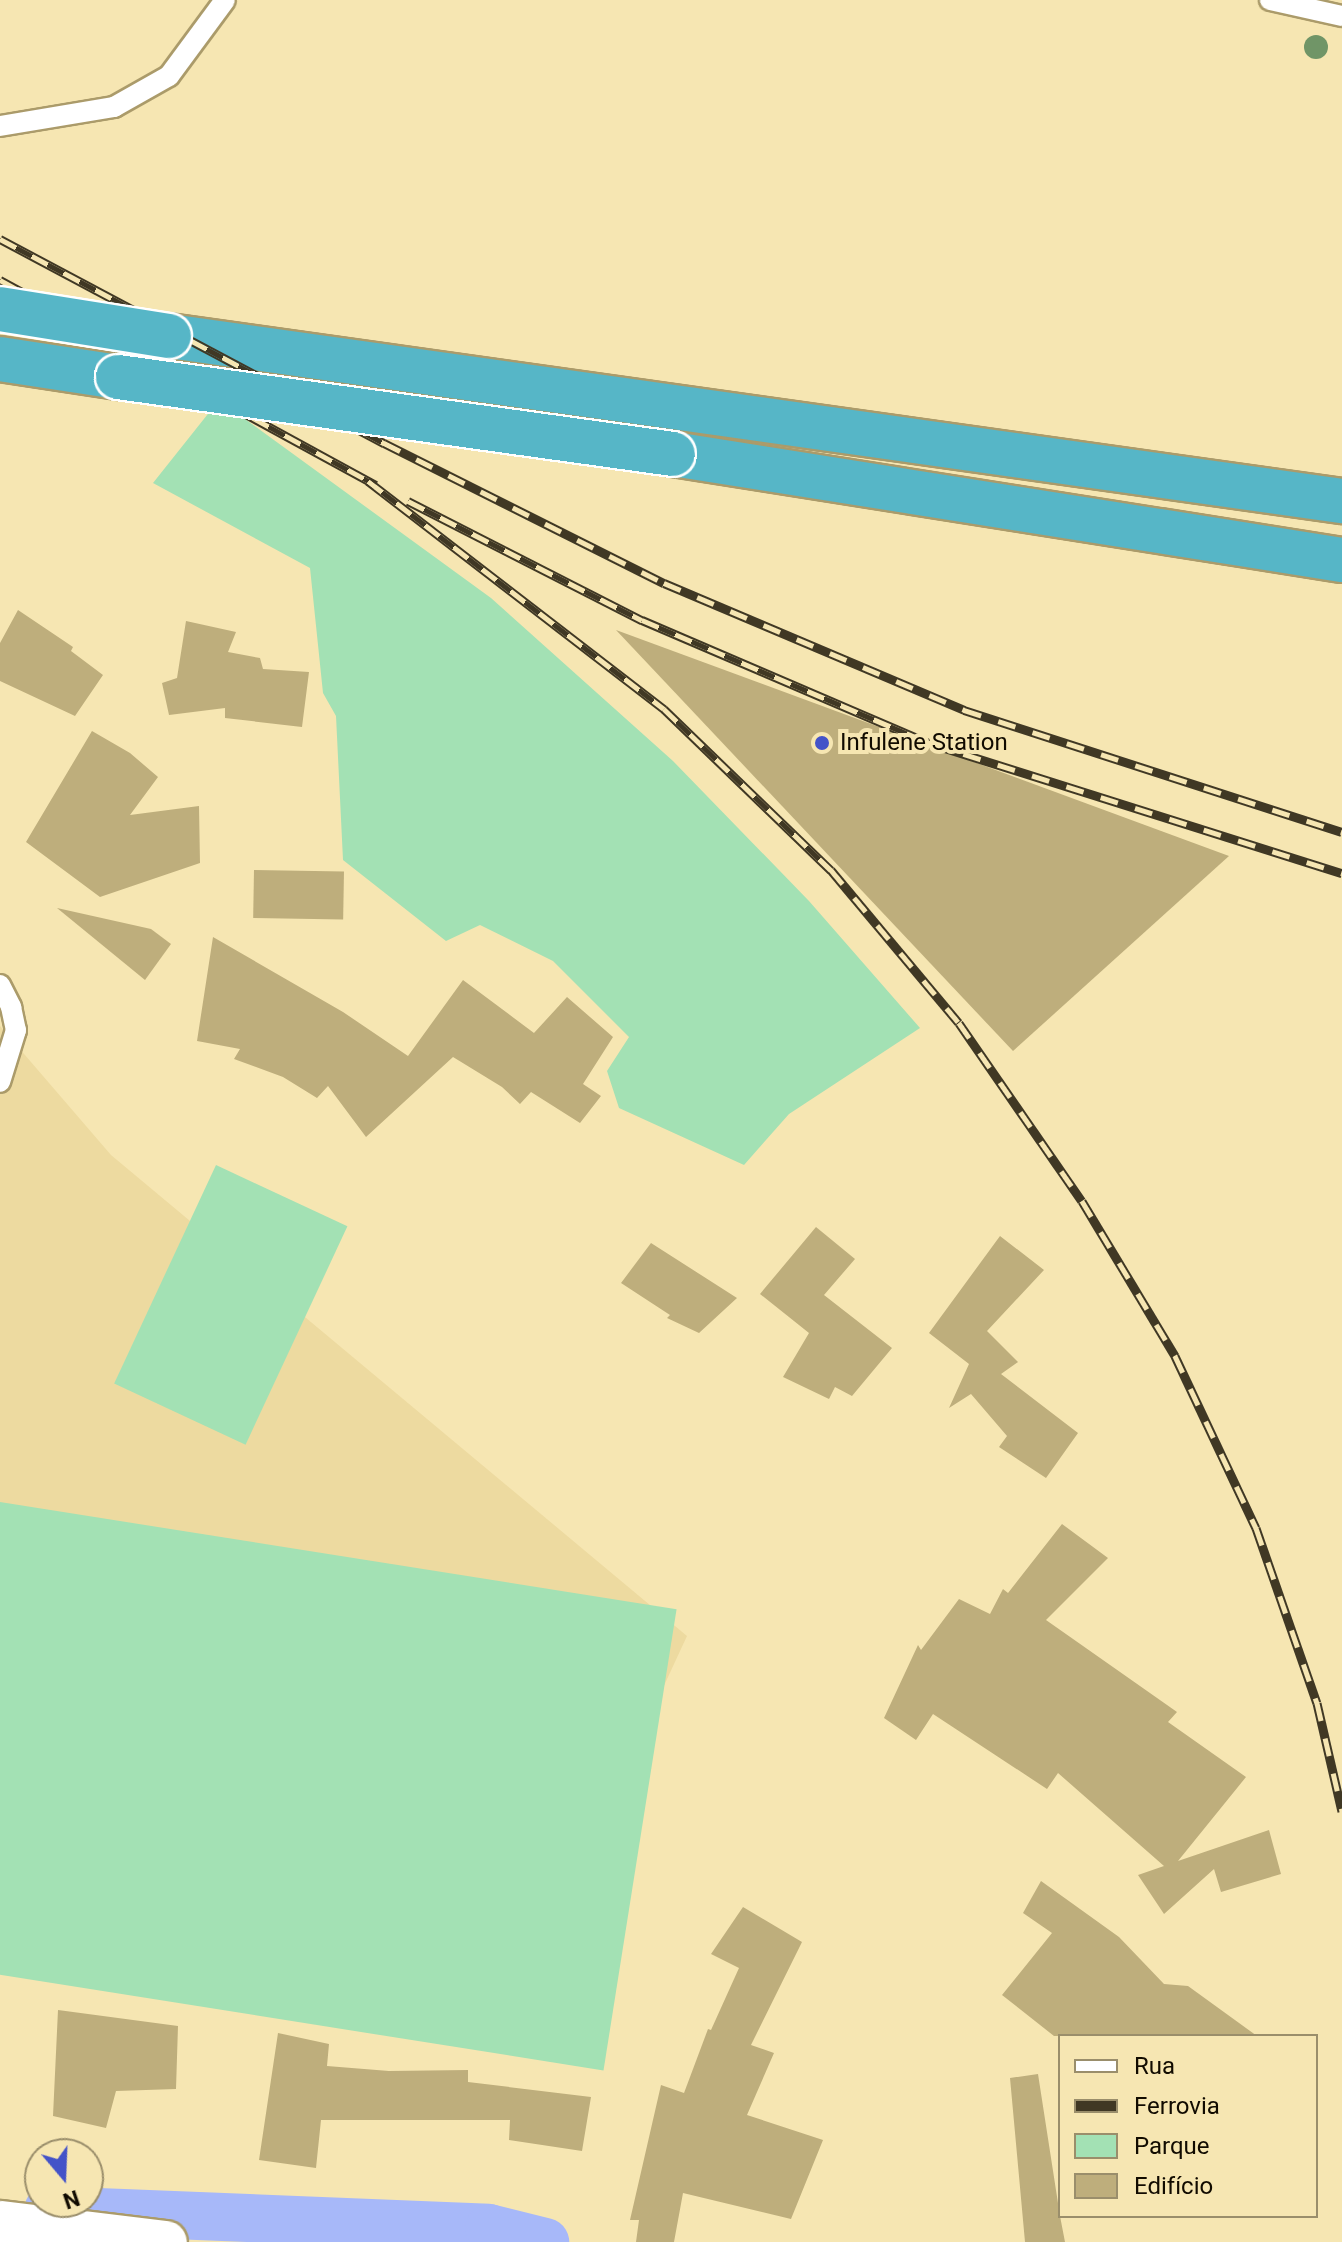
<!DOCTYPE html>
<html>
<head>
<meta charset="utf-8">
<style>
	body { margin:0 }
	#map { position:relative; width:1342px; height:2242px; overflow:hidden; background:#f6e6b2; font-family:Roboto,sans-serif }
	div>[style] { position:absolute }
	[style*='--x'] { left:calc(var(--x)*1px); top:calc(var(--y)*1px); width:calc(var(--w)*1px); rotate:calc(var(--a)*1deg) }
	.built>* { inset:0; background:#eddaa0 }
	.green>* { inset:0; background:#a3e1b4; transform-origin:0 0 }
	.canal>* { height:48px; margin:-24px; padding:0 24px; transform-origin:24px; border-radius:24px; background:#a7b8f9 }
	.building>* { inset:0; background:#beae7c; transform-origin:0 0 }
	.roads { filter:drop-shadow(2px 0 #ab9b6a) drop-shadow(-2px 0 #ab9b6a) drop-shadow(0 2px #ab9b6a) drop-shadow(0 -2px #ab9b6a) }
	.service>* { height:20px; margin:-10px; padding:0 10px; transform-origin:10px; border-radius:10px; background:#fff }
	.minor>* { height:42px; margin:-21px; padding:0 21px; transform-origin:21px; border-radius:21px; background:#fff }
	.trunk>* { height:44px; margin:-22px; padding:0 22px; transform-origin:22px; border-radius:22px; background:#56b6c7 }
	.rail>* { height:9px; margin-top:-4.5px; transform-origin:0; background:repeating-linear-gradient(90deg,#f6e6b2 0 18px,#403824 0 36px); box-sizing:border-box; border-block:2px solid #403824 }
	.bridges { filter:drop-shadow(2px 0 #fff) drop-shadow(-2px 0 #fff) drop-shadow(0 2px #fff) drop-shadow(0 -2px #fff) }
	.trunk-bridge>* { height:44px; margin:-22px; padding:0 22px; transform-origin:22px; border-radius:22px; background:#56b6c7 }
	.trees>* { width:24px; height:24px; margin:-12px; border-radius:50%; background:#709567 }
	.dots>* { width:22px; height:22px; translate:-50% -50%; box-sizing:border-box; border:4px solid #f6e6b2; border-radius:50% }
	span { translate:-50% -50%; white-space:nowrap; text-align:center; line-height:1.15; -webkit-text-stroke:8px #f6e6b2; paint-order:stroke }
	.poi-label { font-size:24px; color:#110b00 }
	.left { translate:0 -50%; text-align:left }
	.legend { position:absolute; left:1058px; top:2034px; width:260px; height:184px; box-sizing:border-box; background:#f6e6b2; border:2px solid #9a8e6b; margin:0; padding:10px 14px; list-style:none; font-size:24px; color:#110b00 }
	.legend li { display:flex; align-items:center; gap:16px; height:40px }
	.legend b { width:40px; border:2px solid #9a8e6b }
	.north { position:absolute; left:24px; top:2138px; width:80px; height:80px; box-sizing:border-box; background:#f6e6b2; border:2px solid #9a8e6b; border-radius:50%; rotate:161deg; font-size:22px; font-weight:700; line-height:32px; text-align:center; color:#110b00 }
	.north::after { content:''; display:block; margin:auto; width:28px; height:36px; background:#4453c8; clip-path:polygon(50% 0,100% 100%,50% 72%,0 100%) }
</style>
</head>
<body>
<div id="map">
	<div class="built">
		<i style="clip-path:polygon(0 1026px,111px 1155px,687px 1636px,530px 1975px,0 1933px)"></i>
	</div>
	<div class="green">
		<i style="clip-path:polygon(219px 400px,491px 598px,673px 761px,809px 901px,920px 1028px,789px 1114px,744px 1165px,619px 1108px,607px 1071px,629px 1037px,553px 961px,480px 925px,446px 941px,343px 860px,336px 716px,323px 693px,310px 568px,153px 483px)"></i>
		<i style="left:216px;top:1165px;width:145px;height:241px;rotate:25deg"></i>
		<i style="left:0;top:1502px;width:685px;height:467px;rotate:9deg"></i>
	</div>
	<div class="canal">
		<i style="--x:48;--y:2210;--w:441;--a:2.3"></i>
		<i style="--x:489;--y:2228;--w:58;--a:14"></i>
	</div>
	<div class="building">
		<i style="clip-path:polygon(18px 610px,73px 647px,71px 651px,103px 675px,75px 716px,0 681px,0 643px)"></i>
		<i style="clip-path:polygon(186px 621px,236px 632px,228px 652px,260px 658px,263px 669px,309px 672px,302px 727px,225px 718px,225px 708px,169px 715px,162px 683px,177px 678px)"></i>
		<i style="clip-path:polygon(616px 630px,1229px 856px,1013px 1051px)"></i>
		<i style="clip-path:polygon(92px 731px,130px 753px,158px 777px,130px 815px,199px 806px,200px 863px,100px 897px,26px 842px)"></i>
		<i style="left:254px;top:870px;width:90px;height:48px;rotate:1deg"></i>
		<i style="clip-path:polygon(57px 908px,151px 929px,171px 944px,145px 980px)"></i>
		<i style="clip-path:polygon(213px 937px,343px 1012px,408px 1056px,463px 980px,534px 1033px,567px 997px,613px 1037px,583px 1084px,601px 1096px,580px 1123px,531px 1092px,520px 1104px,502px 1087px,453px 1057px,366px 1137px,328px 1086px,317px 1098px,283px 1077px,234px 1059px,240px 1049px,197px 1041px)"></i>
		<i style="clip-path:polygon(816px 1227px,855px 1259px,824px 1295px,892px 1348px,852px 1396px,835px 1387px,829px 1399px,783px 1377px,809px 1333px,760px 1294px)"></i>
		<i style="clip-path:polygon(1000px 1236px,1044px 1270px,987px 1331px,1018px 1362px,1001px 1374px,1078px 1433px,1046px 1478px,999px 1447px,1007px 1436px,971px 1394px,949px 1408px,969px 1364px,929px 1333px)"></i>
		<i style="clip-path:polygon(651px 1243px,737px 1298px,699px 1333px,667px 1318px,670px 1315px,621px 1283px)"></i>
		<i style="clip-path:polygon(1062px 1524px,1108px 1558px,1046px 1620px,1177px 1712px,1168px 1722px,1246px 1777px,1178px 1861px,1269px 1830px,1281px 1874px,1221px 1892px,1214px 1869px,1164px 1914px,1138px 1875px,1164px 1866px,1058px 1773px,1047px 1789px,933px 1714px,916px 1740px,884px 1718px,918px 1645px,921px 1650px,959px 1599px,990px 1614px,1003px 1589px,1008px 1593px)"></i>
		<i style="clip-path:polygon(1041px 1881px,1119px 1937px,1164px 1984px,1188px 1986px,1257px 2036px,1054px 2036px,1002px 1995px,1052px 1933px,1023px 1913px)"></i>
		<i style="clip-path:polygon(743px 1907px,802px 1942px,751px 2045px,774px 2053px,747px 2115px,823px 2140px,791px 2219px,683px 2193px,674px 2242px,636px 2242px,639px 2220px,630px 2220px,661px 2085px,684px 2093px,708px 2029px,711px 2030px,739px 1968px,711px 1954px)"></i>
		<i style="clip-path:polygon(58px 2010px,178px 2026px,176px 2089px,116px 2091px,106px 2128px,53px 2116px)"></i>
		<i style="clip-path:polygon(278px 2033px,329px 2044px,327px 2066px,389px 2071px,468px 2070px,468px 2082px,591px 2097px,582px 2151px,509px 2140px,510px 2120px,321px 2120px,316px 2168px,259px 2160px)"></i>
		<i style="clip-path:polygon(1038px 2074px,1060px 2216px,1065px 2242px,1025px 2242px,1010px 2078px)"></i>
	</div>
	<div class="roads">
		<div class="service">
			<i style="--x:1270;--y:0;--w:74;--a:12.5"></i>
			<i style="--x:0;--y:126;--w:116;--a:-9.5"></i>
			<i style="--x:114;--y:107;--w:63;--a:-29.4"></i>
			<i style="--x:169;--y:76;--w:94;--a:-53.6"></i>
			<i style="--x:0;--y:985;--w:25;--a:63"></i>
			<i style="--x:11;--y:1007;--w:24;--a:78"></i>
			<i style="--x:16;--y:1030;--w:54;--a:107.1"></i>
		</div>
		<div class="minor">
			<i style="--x:0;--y:2222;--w:167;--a:6.9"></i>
		</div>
		<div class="trunk">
			<i style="--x:169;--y:336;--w:1185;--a:8.01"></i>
			<i style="--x:0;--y:359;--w:119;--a:8.7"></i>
			<i style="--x:673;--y:454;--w:677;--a:9"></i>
		</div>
	</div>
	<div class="rail">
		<i style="--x:0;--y:239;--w:435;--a:28"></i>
		<i style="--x:384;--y:443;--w:313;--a:26.6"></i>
		<i style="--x:664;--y:583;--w:326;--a:22.9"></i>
		<i style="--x:964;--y:710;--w:397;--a:17.9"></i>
		<i style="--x:0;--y:280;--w:428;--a:28.6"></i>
		<i style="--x:368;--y:481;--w:374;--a:37.6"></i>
		<i style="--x:664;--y:709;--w:232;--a:44"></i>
		<i style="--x:831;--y:870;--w:199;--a:50.1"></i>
		<i style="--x:959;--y:1023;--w:216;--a:55.4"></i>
		<i style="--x:1082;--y:1201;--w:181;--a:59"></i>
		<i style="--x:1175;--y:1356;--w:190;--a:64.8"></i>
		<i style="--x:1256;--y:1528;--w:185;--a:70.8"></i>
		<i style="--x:1317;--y:1703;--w:111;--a:77"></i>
		<i style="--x:408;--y:501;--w:263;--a:27"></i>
		<i style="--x:642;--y:620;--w:312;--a:23.2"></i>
		<i style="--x:929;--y:743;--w:433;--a:17.5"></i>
	</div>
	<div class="bridges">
		<div class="trunk-bridge">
			<i style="--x:0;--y:309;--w:171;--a:9.1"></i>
			<i style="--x:118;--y:377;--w:560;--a:7.9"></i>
		</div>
	</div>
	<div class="trees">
		<i style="left:1316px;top:47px"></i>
	</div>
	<div class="dots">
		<i style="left:822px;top:743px;background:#4453c8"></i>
	</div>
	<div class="poi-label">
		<span class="left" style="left:840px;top:743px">Infulene Station</span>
	</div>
	<ul class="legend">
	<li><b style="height:10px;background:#fff"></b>Rua</li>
	<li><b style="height:10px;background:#403824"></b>Ferrovia</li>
	<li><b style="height:22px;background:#a3e1b4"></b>Parque</li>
	<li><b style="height:22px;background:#beae7c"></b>Edifício</li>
	</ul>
	<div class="north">N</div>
</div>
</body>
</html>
